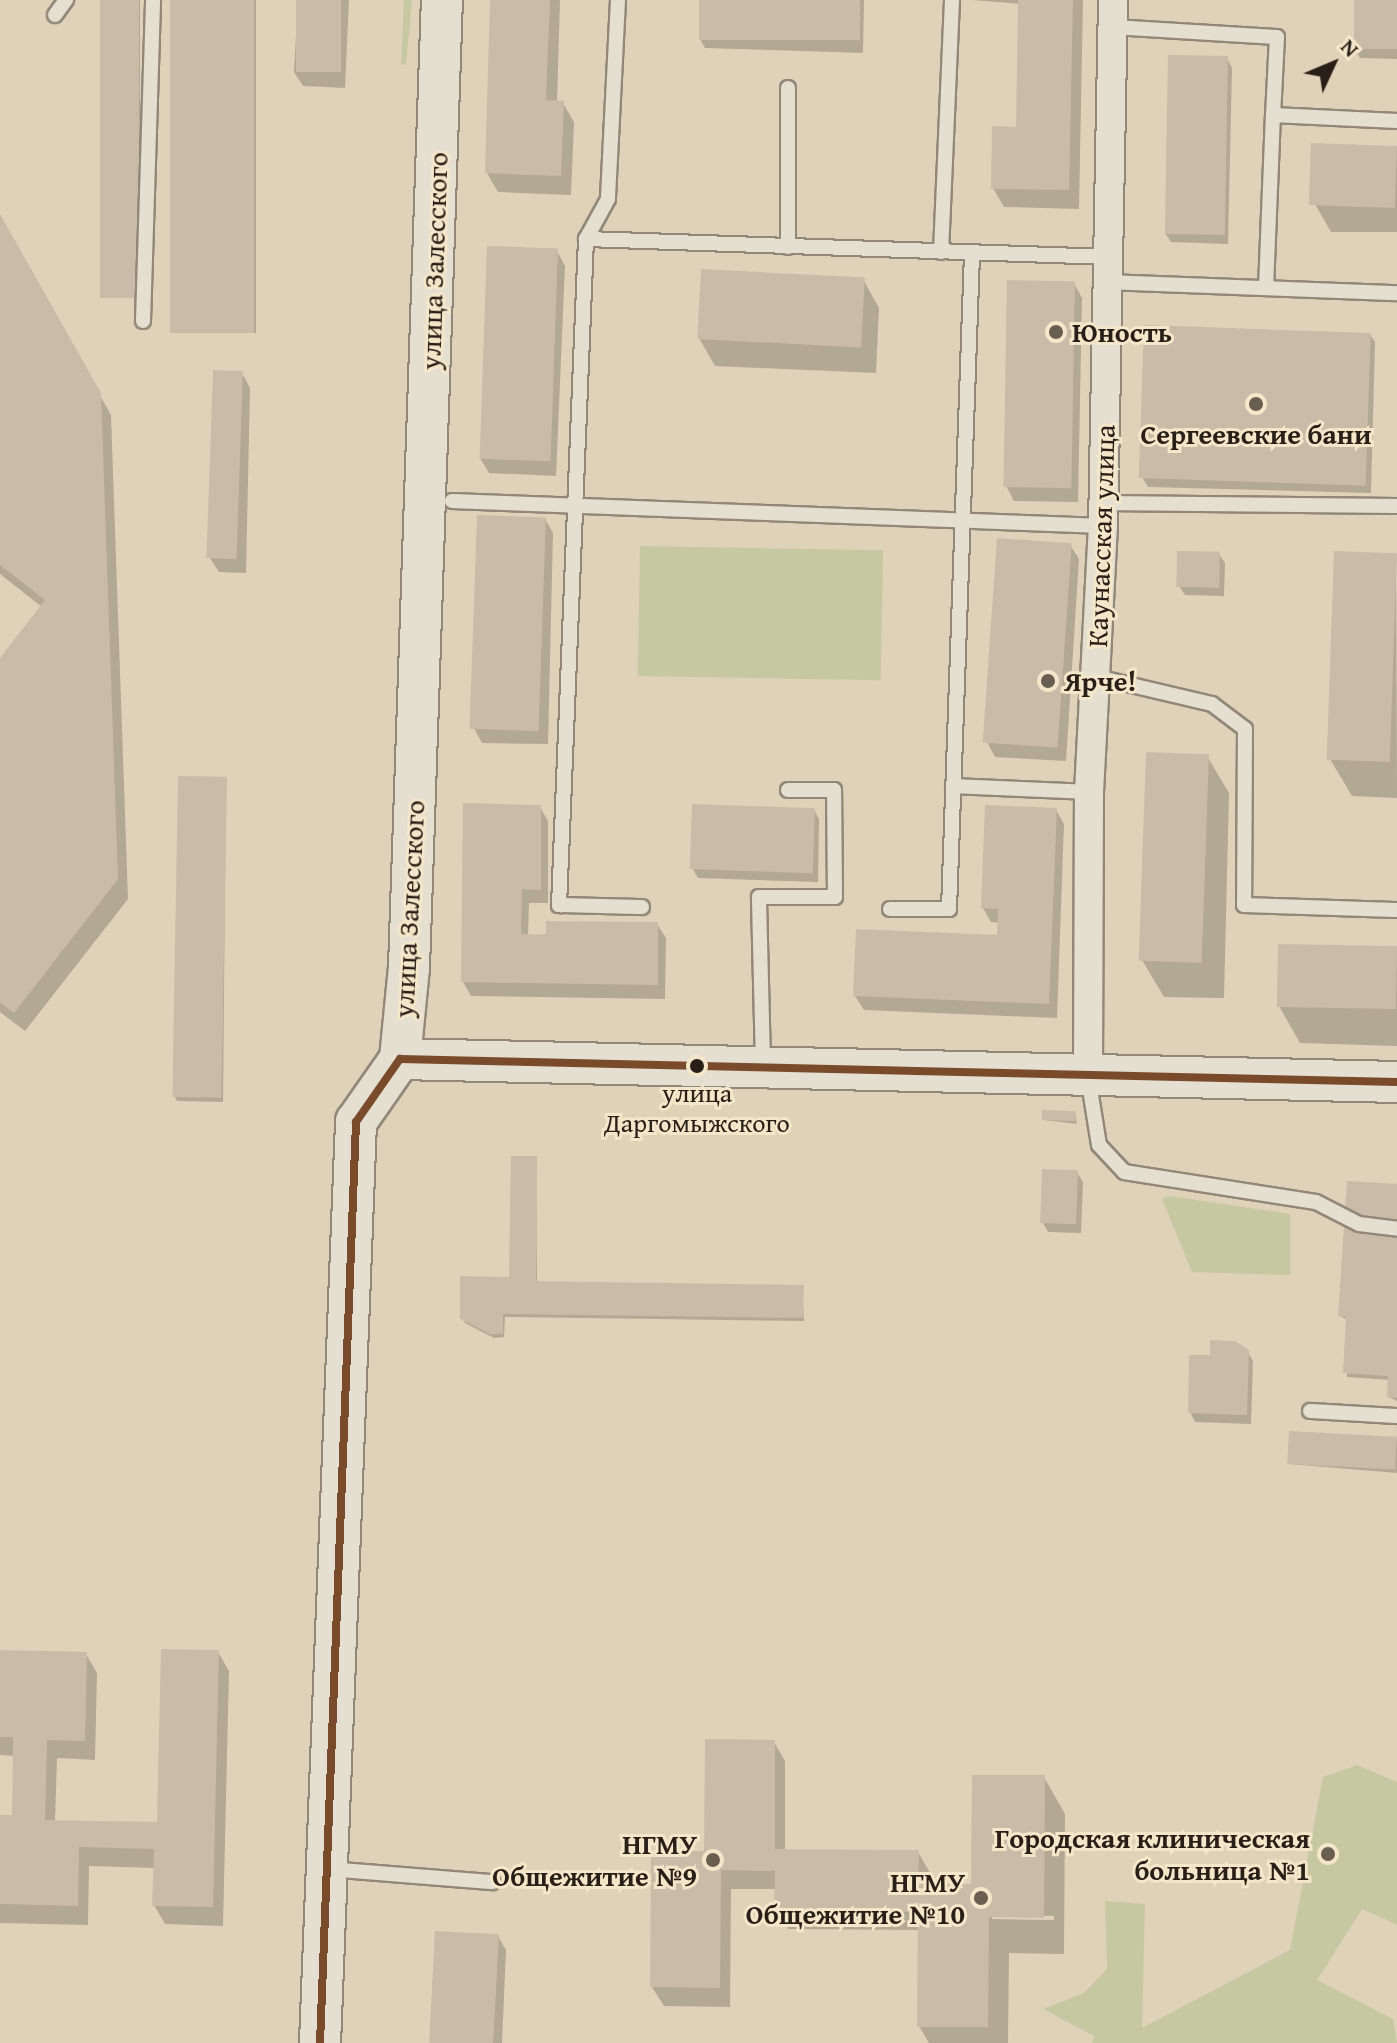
<!DOCTYPE html>
<html>
<head>
<meta charset="utf-8">
<style>
	body { margin:0 }
	#map { position:relative; width:1397px; height:2043px; overflow:hidden; background:#dfd2b9; font-family:"Gentium Book Plus",serif }
	div>[style] { position:absolute }
	[style*='--x'] { left:calc(var(--x)*1px); top:calc(var(--y)*1px); width:calc(var(--w)*1px); rotate:calc(var(--a)*1deg) }
	.green>* { inset:0; background:#c6c8a1; transform-origin:0 0 }
	.shadow>* { inset:0; background:#0003; transform-origin:0 0 }
	.building>* { inset:0; background:#cabba9; transform-origin:0 0 }
	.roads { filter:drop-shadow(2px 0 #91887a) drop-shadow(-2px 0 #91887a) drop-shadow(0 2px #91887a) drop-shadow(0 -2px #91887a) }
	.lane>* { height:14px; margin:-7px; padding:0 7px; transform-origin:7px; border-radius:7px; background:#e5dfd2 }
	.street>* { height:28px; margin:-14px; padding:0 14px; transform-origin:14px; border-radius:14px; background:#e5dfd2 }
	.secondary>* { height:40px; margin:-20px; padding:0 20px; transform-origin:20px; border-radius:20px; background:#e5dfd2 }
	.bus-1>* { height:8px; margin:-4px; padding:0 4px; transform-origin:4px; border-radius:4px; background:#7a4b2a }
	.dots>* { width:22px; height:22px; translate:-50% -50%; box-sizing:border-box; border:4px solid #f4e6c8; border-radius:50% }
	span { translate:-50% -50%; white-space:nowrap; text-align:center; line-height:1.15; -webkit-text-stroke:6px #f4e6c8; paint-order:stroke }
	.bus-label { font-size:26px; color:#2a1f18 }
	.street-label { font-size:28px; color:#2a1f18 }
	.poi-label { font-size:28px; color:#2a1f18; font-weight:700 }
	.left { translate:0 -50%; text-align:left }
	.right { translate:-100% -50%; text-align:right }
	.north { position:absolute; left:1293px; top:24px; width:80px; height:80px; -webkit-text-stroke:6px #f4e6c8; paint-order:stroke; rotate:46deg; font-size:22px; font-weight:700; line-height:32px; text-align:center; color:#2a1f18 }
	.north::after { content:''; display:block; margin:auto; width:28px; height:36px; background:#2a1f18; clip-path:polygon(50% 0,100% 100%,50% 72%,0 100%) }
</style>
</head>
<body>
<div id="map">
	<div class="green">
		<i style="clip-path:polygon(404px 0,412px 0,406px 65px,401px 64px)"></i>
		<i style="left:640px;top:546px;width:243px;height:130px;rotate:1deg"></i>
		<i style="clip-path:polygon(1169px 1196px,1290px 1214px,1290px 1275px,1192px 1272px,1162px 1199px)"></i>
		<i style="clip-path:polygon(1357px 1765px,1397px 1782px,1397px 1925px,1362px 1909px,1317px 1980px,1393px 2019px,1397px 2043px,1092px 2043px,1094px 2036px,1043px 2009px,1084px 1993px,1107px 1969px,1105px 1901px,1145px 1904px,1142px 2028px,1290px 1950px,1323px 1777px)"></i>
	</div>
	<div class="shadow">
		<i style="left:102px;top:0;width:38px;height:297px"></i>
		<i style="left:172px;top:0;width:84px;height:333px"></i>
		<i style="clip-path:polygon(298px 0,349px 0,345px 88px,303px 86px,294px 72px)"></i>
		<i style="clip-path:polygon(492px 0,560px 0,557px 103px,563px 103px,574px 122px,571px 195px,498px 192px,487px 173px)"></i>
		<i style="clip-path:polygon(701px 0,864px 0,863px 53px,705px 48px,700px 39px)"></i>
		<i style="clip-path:polygon(973px 0,1083px 0,1079px 209px,1004px 207px,993px 188px,1018px 129px,1020px 4px)"></i>
		<i style="clip-path:polygon(1356px 0,1397px 0,1397px 59px,1360px 58px,1355px 49px)"></i>
		<i style="clip-path:polygon(1227px 58px,1232px 68px,1228px 244px,1171px 242px,1165px 233px)"></i>
		<i style="clip-path:polygon(1397px 146px,1397px 232px,1331px 232px,1315px 204px)"></i>
		<i style="clip-path:polygon(0 218px,111px 415px,128px 899px,25px 1031px,0 1012px,0 661px,42px 607px,0 574px)"></i>
		<i style="clip-path:polygon(557px 251px,565px 266px,556px 476px,489px 473px,480px 458px)"></i>
		<i style="clip-path:polygon(864px 281px,879px 308px,876px 373px,715px 366px,699px 338px)"></i>
		<i style="clip-path:polygon(1074px 283px,1082px 298px,1078px 502px,1014px 501px,1006px 486px)"></i>
		<i style="clip-path:polygon(1369px 333px,1375px 342px,1371px 493px,1148px 487px,1142px 477px)"></i>
		<i style="clip-path:polygon(242px 373px,250px 388px,246px 573px,219px 572px,210px 558px)"></i>
		<i style="clip-path:polygon(545px 519px,553px 533px,548px 744px,482px 743px,474px 728px)"></i>
		<i style="clip-path:polygon(1070px 545px,1079px 559px,1066px 761px,995px 757px,987px 742px)"></i>
		<i style="clip-path:polygon(1219px 554px,1225px 563px,1224px 596px,1185px 595px,1179px 586px)"></i>
		<i style="clip-path:polygon(1396px 555px,1397px 798px,1352px 796px,1330px 759px)"></i>
		<i style="clip-path:polygon(1207px 756px,1229px 793px,1224px 998px,1164px 997px,1142px 960px)"></i>
		<i style="clip-path:polygon(226px 779px,223px 1102px,177px 1101px,175px 1097px)"></i>
		<i style="clip-path:polygon(540px 807px,548px 821px,548px 903px,529px 903px,528px 936px,657px 924px,666px 938px,665px 999px,471px 996px,463px 982px)"></i>
		<i style="clip-path:polygon(814px 810px,819px 819px,818px 882px,698px 878px,692px 868px)"></i>
		<i style="clip-path:polygon(1056px 810px,1064px 824px,1057px 1018px,864px 1010px,855px 996px,999px 937px,1000px 923px,991px 922px,983px 908px)"></i>
		<i style="clip-path:polygon(1397px 949px,1397px 1046px,1300px 1043px,1279px 1006px)"></i>
		<i style="clip-path:polygon(1075px 1113px,1077px 1124px,1044px 1120px)"></i>
		<i style="clip-path:polygon(536px 1158px,537px 1283px,802px 1286px,804px 1321px,505px 1317px,504px 1337px,494px 1338px,465px 1323px,462px 1318px,511px 1279px)"></i>
		<i style="clip-path:polygon(1077px 1172px,1083px 1182px,1081px 1233px,1048px 1232px,1043px 1223px)"></i>
		<i style="clip-path:polygon(1397px 1186px,1397px 1401px,1389px 1397px,1390px 1380px,1347px 1377px,1348px 1320px,1340px 1316px)"></i>
		<i style="clip-path:polygon(1247px 1351px,1253px 1361px,1251px 1424px,1195px 1422px,1190px 1412px,1212px 1357px)"></i>
		<i style="clip-path:polygon(1397px 1439px,1397px 1473px,1289px 1464px)"></i>
		<i style="clip-path:polygon(0 1652px,86px 1654px,97px 1673px,95px 1760px,57px 1758px,55px 1822px,159px 1824px,218px 1652px,229px 1671px,223px 1926px,165px 1924px,154px 1905px,155px 1868px,89px 1866px,88px 1925px,0 1923px,0 1817px,14px 1818px,15px 1756px,0 1755px)"></i>
		<i style="clip-path:polygon(evenodd,774px 1742px,785px 1761px,785px 1851px,918px 1852px,929px 1871px,929px 1886px,973px 1886px,1044px 1777px,1065px 1814px,1064px 1954px,1009px 1953px,1008px 2043px,929px 2043px,919px 2026px,920px 1930px,788px 1929px,776px 1910px,777px 1889px,731px 1889px,730px 2007px,664px 2006px,652px 1987px,706px 1853px,774px 1742px,992px 1915px,1054px 1916px,1054px 1920px,992px 1919px,992px 1915px)"></i>
		<i style="clip-path:polygon(498px 1936px,506px 1950px,502px 2043px,432px 2043px)"></i>
	</div>
	<div class="building">
		<i style="left:100px;top:0;width:39px;height:298px"></i>
		<i style="left:170px;top:0;width:84px;height:333px"></i>
		<i style="left:296px;top:0;width:45px;height:72px"></i>
		<i style="clip-path:polygon(490px 0,550px 0,546px 100px,564px 101px,561px 176px,485px 173px)"></i>
		<i style="left:699px;top:0;width:161px;height:40px"></i>
		<i style="clip-path:polygon(1018px 0,1073px 0,1069px 190px,991px 189px,992px 126px,1016px 127px)"></i>
		<i style="left:1354px;top:0;width:43px;height:49px"></i>
		<i style="left:1168px;top:55px;width:60px;height:179px;rotate:1deg"></i>
		<i style="left:1311px;top:143px;width:86px;height:62px;rotate:2deg"></i>
		<i style="clip-path:polygon(0 214px,101px 393px,118px 879px,14px 1013px,0 1003px,0 658px,45px 600px,0 565px)"></i>
		<i style="left:487px;top:246px;width:71px;height:213px;rotate:2deg"></i>
		<i style="left:701px;top:269px;width:164px;height:70px;rotate:3deg"></i>
		<i style="left:1007px;top:280px;width:68px;height:207px;rotate:1deg"></i>
		<i style="left:1144px;top:325px;width:227px;height:153px;rotate:2deg"></i>
		<i style="left:213px;top:370px;width:30px;height:188px;rotate:2deg"></i>
		<i style="left:477px;top:515px;width:69px;height:214px;rotate:2deg"></i>
		<i style="left:997px;top:538px;width:75px;height:205px;rotate:4deg"></i>
		<i style="left:1177px;top:551px;width:43px;height:36px;rotate:1deg"></i>
		<i style="left:1334px;top:551px;width:63px;height:209px;rotate:2deg"></i>
		<i style="left:1146px;top:752px;width:63px;height:209px;rotate:2deg"></i>
		<i style="left:178px;top:776px;width:49px;height:321px;rotate:1deg"></i>
		<i style="clip-path:polygon(463px 803px,541px 805px,541px 890px,522px 889px,521px 934px,546px 935px,546px 921px,658px 922px,658px 985px,461px 982px)"></i>
		<i style="left:692px;top:804px;width:123px;height:65px;rotate:2deg"></i>
		<i style="clip-path:polygon(985px 805px,1057px 808px,1049px 1004px,853px 996px,856px 929px,997px 935px,998px 909px,981px 908px)"></i>
		<i style="left:1278px;top:944px;width:119px;height:63px;rotate:1deg"></i>
		<i style="left:1042px;top:1110px;width:34px;height:10px;rotate:2deg"></i>
		<i style="clip-path:polygon(511px 1156px,537px 1156px,536px 1281px,804px 1285px,803px 1318px,503px 1314px,503px 1334px,490px 1334px,460px 1319px,460px 1276px,509px 1277px)"></i>
		<i style="left:1042px;top:1169px;width:36px;height:54px;rotate:2deg"></i>
		<i style="clip-path:polygon(1347px 1181px,1397px 1184px,1397px 1398px,1387px 1397px,1388px 1376px,1343px 1373px,1346px 1317px,1338px 1316px)"></i>
		<i style="clip-path:polygon(1210px 1340px,1235px 1341px,1249px 1350px,1247px 1415px,1188px 1413px,1189px 1355px,1210px 1355px)"></i>
		<i style="left:1289px;top:1431px;width:108px;height:33px;rotate:3deg"></i>
		<i style="clip-path:polygon(161px 1649px,219px 1650px,213px 1907px,152px 1906px,154px 1849px,79px 1847px,78px 1906px,0 1904px,0 1815px,12px 1815px,13px 1737px,0 1737px,0 1650px,87px 1652px,85px 1741px,47px 1740px,45px 1820px,157px 1822px)"></i>
		<i style="clip-path:polygon(705px 1739px,775px 1740px,775px 1849px,919px 1850px,918px 1884px,971px 1884px,972px 1775px,1045px 1775px,1044px 1918px,989px 1917px,988px 2027px,917px 2027px,918px 1912px,774px 1910px,775px 1871px,721px 1870px,720px 1988px,650px 1987px,651px 1851px,704px 1851px)"></i>
		<i style="left:435px;top:1931px;width:64px;height:112px;rotate:3deg"></i>
	</div>
	<div class="roads">
		<div class="lane">
			<i style="--x:618;--y:0;--w:199;--a:92.9"></i>
			<i style="--x:608;--y:199;--w:46;--a:118.8"></i>
			<i style="--x:586;--y:239;--w:667;--a:92.32"></i>
			<i style="--x:559;--y:905;--w:83;--a:1.4"></i>
			<i style="--x:55;--y:15;--w:19;--a:-54"></i>
			<i style="--x:1112;--y:27;--w:165;--a:3.5"></i>
			<i style="--x:1277;--y:37;--w:78;--a:92.9"></i>
			<i style="--x:1273;--y:115;--w:124;--a:2.8"></i>
			<i style="--x:788;--y:88;--w:159;--a:90"></i>
			<i style="--x:586;--y:239;--w:522;--a:1.97"></i>
			<i style="--x:941;--y:252;--w:252;--a:-87.5"></i>
			<i style="--x:1107;--y:282;--w:290;--a:2.2"></i>
			<i style="--x:1266;--y:288;--w:173;--a:-87.7"></i>
			<i style="--x:143;--y:321;--w:321;--a:-88.2"></i>
			<i style="--x:452;--y:501;--w:651;--a:2.2"></i>
			<i style="--x:1103;--y:503;--w:294;--a:0.6"></i>
			<i style="--x:1097;--y:677;--w:118;--a:13.2"></i>
			<i style="--x:1212;--y:704;--w:41;--a:37.1"></i>
			<i style="--x:1245;--y:729;--w:176;--a:90.3"></i>
			<i style="--x:1244;--y:905;--w:153;--a:1.9"></i>
			<i style="--x:953;--y:786;--w:136;--a:2.5"></i>
			<i style="--x:890;--y:909;--w:59;--a:0"></i>
			<i style="--x:949;--y:909;--w:656;--a:-87.99"></i>
			<i style="--x:763;--y:1064;--w:167;--a:-91.4"></i>
			<i style="--x:759;--y:897;--w:76;--a:0"></i>
			<i style="--x:835;--y:897;--w:107;--a:-90.5"></i>
			<i style="--x:834;--y:790;--w:46;--a:180"></i>
			<i style="--x:1088;--y:1077;--w:69;--a:80.8"></i>
			<i style="--x:1099;--y:1145;--w:37;--a:47"></i>
			<i style="--x:1124;--y:1172;--w:194;--a:8.9"></i>
			<i style="--x:1316;--y:1202;--w:48;--a:27.1"></i>
			<i style="--x:1359;--y:1224;--w:38;--a:7"></i>
			<i style="--x:1310;--y:1411;--w:87;--a:3.3"></i>
			<i style="--x:329;--y:1869;--w:164;--a:4.6"></i>
		</div>
		<div class="street">
			<i style="--x:1088;--y:1072;--w:280;--a:-89.8"></i>
			<i style="--x:1089;--y:792;--w:266;--a:-87"></i>
			<i style="--x:1103;--y:526;--w:526;--a:-88.91"></i>
		</div>
		<div class="secondary">
			<i style="--x:400;--y:1059;--w:997;--a:1.32"></i>
			<i style="--x:320;--y:2043;--w:922;--a:-87.76"></i>
			<i style="--x:356;--y:1122;--w:77;--a:-55.1"></i>
			<i style="--x:400;--y:1059;--w:92;--a:-84.4"></i>
			<i style="--x:409;--y:967;--w:968;--a:-88.05"></i>
		</div>
	</div>
	<div class="bus-1">
		<i style="--x:400;--y:1059;--w:997;--a:1.32"></i>
		<i style="--x:320;--y:2043;--w:922;--a:-87.76"></i>
		<i style="--x:356;--y:1122;--w:77;--a:-55.1"></i>
	</div>
	<div class="dots">
		<i style="left:1056px;top:332px;background:#695e50"></i>
		<i style="left:1256px;top:404px;background:#695e50"></i>
		<i style="left:1048px;top:681px;background:#695e50"></i>
		<i style="left:697px;top:1066px;background:#2a1f18"></i>
		<i style="left:1328px;top:1854px;background:#695e50"></i>
		<i style="left:713px;top:1860px;background:#695e50"></i>
		<i style="left:981px;top:1898px;background:#695e50"></i>
	</div>
	<div class="bus-label">
		<span style="left:697px;top:1108px">улица<br>Даргомыжского</span>
	</div>
	<div class="street-label">
		<span style="left:434px;top:261px;rotate:-88deg">улица Залесского</span>
		<span style="left:1101px;top:536px;rotate:-88deg">Каунасская улица</span>
		<span style="left:409px;top:909px;rotate:-87deg">улица Залесского</span>
	</div>
	<div class="poi-label">
		<span class="left" style="left:1072px;top:332px">Юность</span>
		<span style="left:1256px;top:434px">Сергеевские бани</span>
		<span class="left" style="left:1064px;top:681px">Ярче!</span>
		<span class="right" style="left:1310px;top:1854px">Городская клиническая<br>больница №1</span>
		<span class="right" style="left:697px;top:1860px">НГМУ<br>Общежитие №9</span>
		<span class="right" style="left:965px;top:1898px">НГМУ<br>Общежитие №10</span>
	</div>
	<div class="north">N</div>
</div>
</body>
</html>
